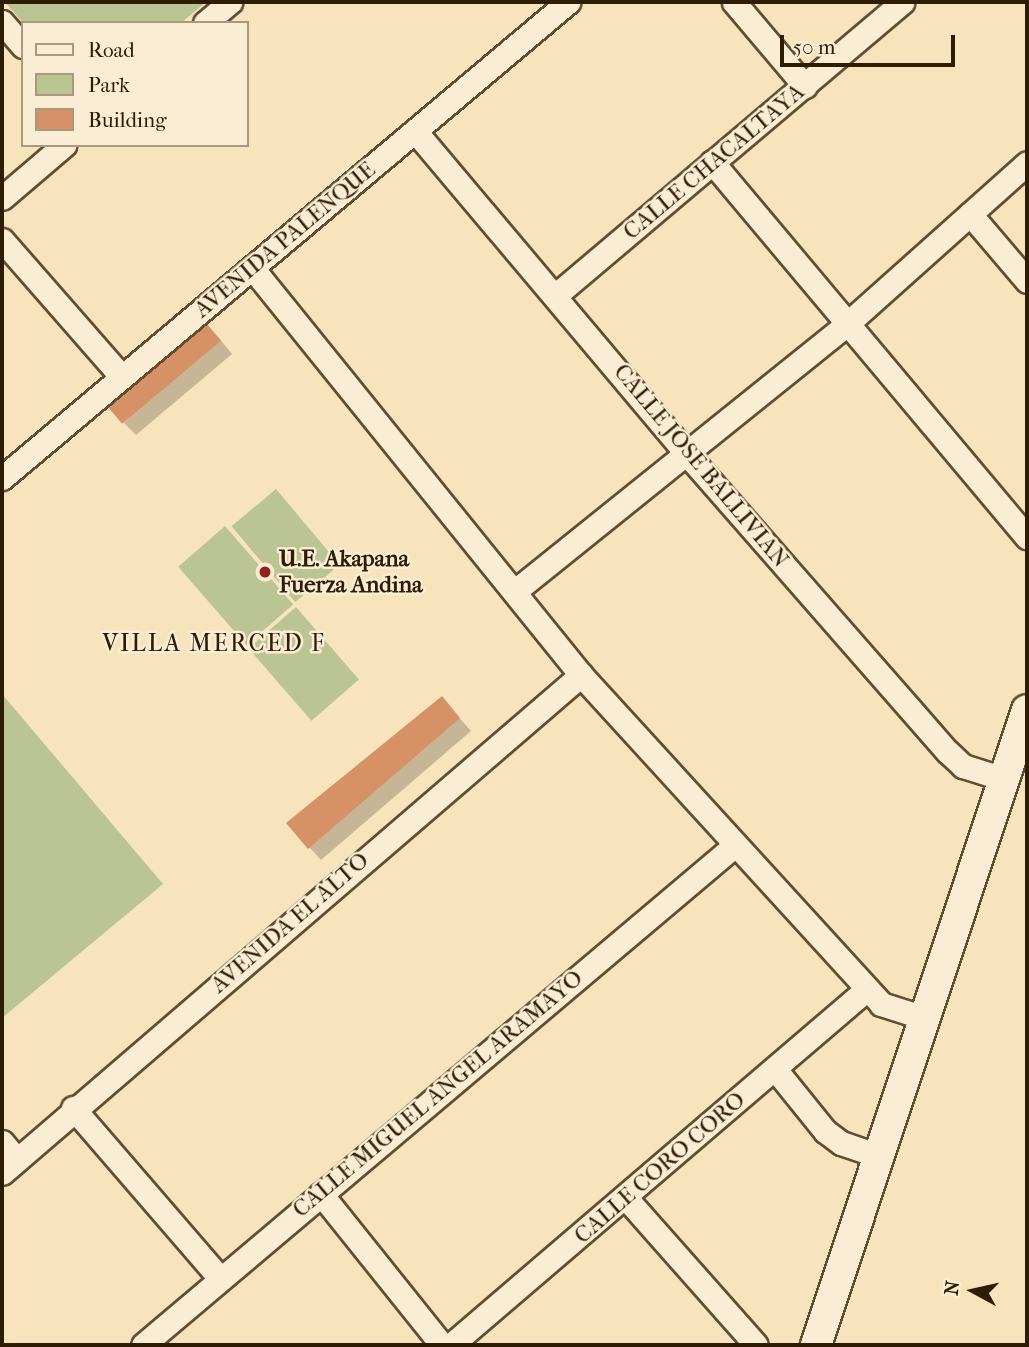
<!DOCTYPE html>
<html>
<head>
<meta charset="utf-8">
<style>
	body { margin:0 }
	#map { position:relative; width:1029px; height:1347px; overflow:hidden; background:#f8e4bc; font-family:"IM FELL French Canon",serif }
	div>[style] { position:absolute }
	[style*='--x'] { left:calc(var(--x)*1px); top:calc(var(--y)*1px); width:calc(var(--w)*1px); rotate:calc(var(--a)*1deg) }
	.green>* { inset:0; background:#bac593; transform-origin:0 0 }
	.shadow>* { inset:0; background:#0003 }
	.building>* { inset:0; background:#d69167; transform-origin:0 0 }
	.roads { filter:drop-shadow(2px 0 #614e32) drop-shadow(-2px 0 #614e32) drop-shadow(0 2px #614e32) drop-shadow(0 -2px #614e32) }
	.minor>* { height:23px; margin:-11.5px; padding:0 11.5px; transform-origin:11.5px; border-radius:11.5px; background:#faedd3 }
	.tertiary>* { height:30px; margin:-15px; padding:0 15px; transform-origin:15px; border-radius:15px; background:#faedd3 }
	.dots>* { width:19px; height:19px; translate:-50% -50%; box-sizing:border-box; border:4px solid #faedd3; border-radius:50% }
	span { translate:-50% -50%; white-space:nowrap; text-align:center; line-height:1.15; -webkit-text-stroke:5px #faedd3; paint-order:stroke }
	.street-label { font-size:23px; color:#2f1c04 }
	.poi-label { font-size:23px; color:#2f1c04; font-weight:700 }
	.left { translate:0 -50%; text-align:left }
	.neighbourhood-label { font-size:24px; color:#2f1c04; letter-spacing:2px }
	.frame { position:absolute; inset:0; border:4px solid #2f1c04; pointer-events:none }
	.legend { position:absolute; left:21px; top:21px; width:228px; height:126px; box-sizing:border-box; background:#faedd3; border:2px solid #a99980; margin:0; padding:9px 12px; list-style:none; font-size:21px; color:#2f1c04 }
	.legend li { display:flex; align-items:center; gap:14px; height:35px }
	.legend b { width:35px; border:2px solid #a99980 }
	.north { position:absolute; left:938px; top:1256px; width:70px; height:70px; -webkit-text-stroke:5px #faedd3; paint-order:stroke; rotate:278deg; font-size:19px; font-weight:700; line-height:28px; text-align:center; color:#2f1c04 }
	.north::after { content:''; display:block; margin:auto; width:24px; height:32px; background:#2f1c04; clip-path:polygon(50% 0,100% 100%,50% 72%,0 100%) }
	.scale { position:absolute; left:780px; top:35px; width:175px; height:32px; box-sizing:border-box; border:4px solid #2f1c04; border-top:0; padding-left:9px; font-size:21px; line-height:24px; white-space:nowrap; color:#2f1c04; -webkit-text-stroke:5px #faedd3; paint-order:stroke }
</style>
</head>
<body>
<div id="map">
	<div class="green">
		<i style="clip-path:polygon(5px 2px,206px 2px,181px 23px,23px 23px)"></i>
		<i style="left:276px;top:489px;width:99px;height:58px;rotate:50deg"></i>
		<i style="left:225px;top:526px;width:104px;height:62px;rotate:49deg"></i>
		<i style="left:296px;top:607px;width:96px;height:63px;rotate:49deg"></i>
		<i style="clip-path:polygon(2px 694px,163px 884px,2px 1018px)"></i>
	</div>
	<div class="shadow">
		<i style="clip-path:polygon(213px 331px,232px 354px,136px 435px,124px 423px)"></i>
		<i style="clip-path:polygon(442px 698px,471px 731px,321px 860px,309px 847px)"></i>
	</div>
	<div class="building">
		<i style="left:201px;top:317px;width:31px;height:129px;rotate:50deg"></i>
		<i style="clip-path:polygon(442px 696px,460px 718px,308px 849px,286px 823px)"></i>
	</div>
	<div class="roads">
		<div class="minor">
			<i style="--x:734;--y:2;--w:110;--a:49.8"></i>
			<i style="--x:2;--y:22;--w:32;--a:49"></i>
			<i style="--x:205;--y:23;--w:33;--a:-40"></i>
			<i style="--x:415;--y:131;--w:419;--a:49.9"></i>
			<i style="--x:685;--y:452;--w:399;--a:48.8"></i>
			<i style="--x:948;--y:752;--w:21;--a:43"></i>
			<i style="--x:963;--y:766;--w:43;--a:17.6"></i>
			<i style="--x:712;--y:162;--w:490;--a:50"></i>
			<i style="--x:2;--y:198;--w:82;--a:-40.5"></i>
			<i style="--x:970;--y:214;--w:88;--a:49.6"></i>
			<i style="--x:2;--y:240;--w:179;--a:48.8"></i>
			<i style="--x:253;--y:269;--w:522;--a:51.07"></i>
			<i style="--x:581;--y:675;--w:445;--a:47.6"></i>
			<i style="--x:881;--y:1004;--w:46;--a:17.7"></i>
			<i style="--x:557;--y:294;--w:452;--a:-40.2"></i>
			<i style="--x:2;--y:478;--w:740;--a:-40.06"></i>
			<i style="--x:515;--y:591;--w:426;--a:-38.8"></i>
			<i style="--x:847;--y:324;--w:241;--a:-41.8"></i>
			<i style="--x:775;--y:1069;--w:80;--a:51.1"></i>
			<i style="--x:825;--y:1131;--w:20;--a:37"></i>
			<i style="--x:841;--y:1143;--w:40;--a:18.9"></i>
			<i style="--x:73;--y:1108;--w:223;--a:49.2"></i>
			<i style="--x:2;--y:1142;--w:23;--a:50"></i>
			<i style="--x:2;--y:1173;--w:764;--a:-40.7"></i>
			<i style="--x:321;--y:1194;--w:193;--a:51.3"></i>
			<i style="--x:626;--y:1198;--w:196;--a:48.5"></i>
			<i style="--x:143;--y:1345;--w:775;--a:-40.18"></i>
			<i style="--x:451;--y:1345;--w:548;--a:-40.56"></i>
		</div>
		<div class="tertiary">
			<i style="--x:816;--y:1345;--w:669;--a:-71.62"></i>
		</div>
	</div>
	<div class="dots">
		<i style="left:265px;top:572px;background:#8f2418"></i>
	</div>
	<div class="street-label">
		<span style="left:714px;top:162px;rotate:-40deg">CALLE CHACALTAYA</span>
		<span style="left:285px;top:240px;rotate:-40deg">AVENIDA PALENQUE</span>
		<span style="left:701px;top:466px;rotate:50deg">CALLE JOSE BALLIVIAN</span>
		<span style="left:290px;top:923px;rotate:-41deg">AVENIDA EL ALTO</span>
		<span style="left:438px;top:1094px;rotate:-40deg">CALLE MIGUEL ANGEL ARAMAYO</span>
		<span style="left:660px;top:1168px;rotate:-41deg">CALLE CORO CORO</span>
	</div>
	<div class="poi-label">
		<span class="left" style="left:279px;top:572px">U.E. Akapana<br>Fuerza Andina</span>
	</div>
	<div class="neighbourhood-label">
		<span style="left:214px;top:644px">VILLA MERCED F</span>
	</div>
	<div class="frame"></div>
	<ul class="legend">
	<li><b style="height:9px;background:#faedd3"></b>Road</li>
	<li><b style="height:19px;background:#bac593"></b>Park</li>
	<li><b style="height:19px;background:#d69167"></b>Building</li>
	</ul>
	<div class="north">N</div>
	<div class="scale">50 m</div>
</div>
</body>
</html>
